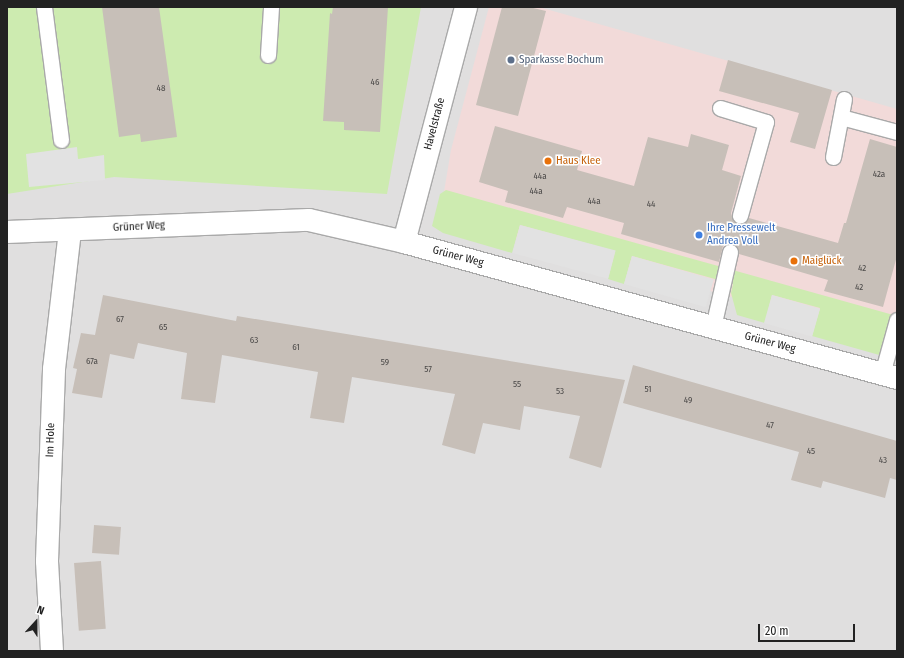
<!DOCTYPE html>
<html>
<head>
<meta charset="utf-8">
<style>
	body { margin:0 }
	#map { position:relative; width:904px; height:658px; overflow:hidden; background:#f2efe9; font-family:"Fira Sans Condensed",sans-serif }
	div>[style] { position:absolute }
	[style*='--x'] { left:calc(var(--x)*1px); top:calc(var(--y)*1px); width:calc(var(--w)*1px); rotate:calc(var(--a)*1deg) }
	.residential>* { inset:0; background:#e0dfdf; transform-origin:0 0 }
	.commercial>* { inset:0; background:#f2dad9 }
	.grass>* { inset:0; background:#cdebb0 }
	.parking>* { inset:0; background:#e2e2e2; transform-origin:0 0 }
	.building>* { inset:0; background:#c7bfb8; transform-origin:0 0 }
	.roads { filter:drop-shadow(1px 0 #a9a9a9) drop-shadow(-1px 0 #a9a9a9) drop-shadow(0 1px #a9a9a9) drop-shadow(0 -1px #a9a9a9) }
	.lane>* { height:15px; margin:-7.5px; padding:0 7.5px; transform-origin:7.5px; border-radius:7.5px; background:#fff }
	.street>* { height:22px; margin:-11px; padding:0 11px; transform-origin:11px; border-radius:11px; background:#fff }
	.dots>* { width:11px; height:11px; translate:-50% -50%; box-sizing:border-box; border:2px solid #fff; border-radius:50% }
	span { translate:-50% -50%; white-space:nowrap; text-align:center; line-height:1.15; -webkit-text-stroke:3px #fff; paint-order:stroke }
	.number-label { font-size:9px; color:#4b4948 }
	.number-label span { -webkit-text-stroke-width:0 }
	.service-label { font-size:11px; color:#4e5e75 }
	.left { translate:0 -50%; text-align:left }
	.street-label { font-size:11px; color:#222 }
	.food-label { font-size:11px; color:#c56008 }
	.shop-label { font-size:11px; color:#366cbe }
	.frame { position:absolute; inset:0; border:8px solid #222; pointer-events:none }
	.north { position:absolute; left:16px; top:602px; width:40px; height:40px; -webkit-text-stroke:3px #fff; paint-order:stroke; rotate:21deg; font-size:11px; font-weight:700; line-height:16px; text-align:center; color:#222 }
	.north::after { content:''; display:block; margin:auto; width:14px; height:18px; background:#222; clip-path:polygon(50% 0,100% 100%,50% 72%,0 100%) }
	.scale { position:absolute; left:758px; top:624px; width:97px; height:18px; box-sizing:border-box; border:2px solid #222; border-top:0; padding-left:5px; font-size:12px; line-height:14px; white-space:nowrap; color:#222; -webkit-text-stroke:3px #fff; paint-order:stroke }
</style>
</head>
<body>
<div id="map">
	<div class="residential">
		<i style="left:7px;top:7px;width:890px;height:644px"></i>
	</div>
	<div class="commercial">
		<i style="clip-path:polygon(489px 7px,539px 7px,897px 109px,897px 342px,454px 221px,444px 192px,451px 150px)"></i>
	</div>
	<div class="grass">
		<i style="clip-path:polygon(7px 7px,421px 7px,387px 194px,114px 177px,7px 194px)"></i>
		<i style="clip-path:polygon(446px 190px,897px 316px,897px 360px,812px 336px,820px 308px,772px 295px,765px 323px,737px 315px,731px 293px,733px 284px,632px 256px,624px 284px,608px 279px,615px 251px,520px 225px,512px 253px,443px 233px,432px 226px,440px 194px)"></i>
	</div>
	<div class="parking">
		<i style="clip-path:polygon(77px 147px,78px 159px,104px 155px,105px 180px,29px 187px,26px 154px)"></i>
		<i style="left:520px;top:225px;width:99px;height:29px;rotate:15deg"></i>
		<i style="left:632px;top:256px;width:85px;height:29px;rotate:16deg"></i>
		<i style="left:772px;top:295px;width:50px;height:29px;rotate:16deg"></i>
	</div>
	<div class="building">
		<i style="clip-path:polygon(102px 7px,159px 7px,177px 137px,141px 142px,140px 134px,119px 137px)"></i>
		<i style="clip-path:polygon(333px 7px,388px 7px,380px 132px,344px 130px,344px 122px,323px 121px,330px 13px,332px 14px)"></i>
		<i style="clip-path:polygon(502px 7px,529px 7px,546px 11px,518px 116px,476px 105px)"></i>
		<i style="clip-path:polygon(728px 60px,832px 90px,815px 149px,790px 142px,799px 113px,719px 91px)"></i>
		<i style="clip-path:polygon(495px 126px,582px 151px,577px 170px,634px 186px,648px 137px,688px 147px,691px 134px,729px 145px,722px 170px,741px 176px,731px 213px,734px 222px,743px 224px,749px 218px,838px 243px,844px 223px,846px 223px,870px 139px,897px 147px,897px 256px,883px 307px,824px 291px,828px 280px,739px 254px,738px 249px,732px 243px,723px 246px,719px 262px,621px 234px,624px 223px,567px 207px,563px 218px,505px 202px,508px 191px,479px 182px)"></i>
		<i style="clip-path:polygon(103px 295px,236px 321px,237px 316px,625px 380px,601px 468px,569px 458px,580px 416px,524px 406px,520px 430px,483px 423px,475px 454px,442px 445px,455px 394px,352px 377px,344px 423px,310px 418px,318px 372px,222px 355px,215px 403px,181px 399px,187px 353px,138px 343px,134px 359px,110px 354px,102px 398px,72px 393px,77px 369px,73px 368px,81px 333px,95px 335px)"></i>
		<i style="clip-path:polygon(633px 365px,897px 441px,897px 480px,890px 478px,885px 498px,823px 481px,821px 488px,791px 480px,799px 452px,623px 403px)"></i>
		<i style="left:94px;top:525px;width:27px;height:28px;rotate:4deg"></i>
		<i style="left:101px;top:561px;width:68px;height:27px;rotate:86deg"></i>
	</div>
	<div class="roads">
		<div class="lane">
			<i style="--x:44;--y:7;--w:134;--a:82.7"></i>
			<i style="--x:268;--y:55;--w:48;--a:-86.4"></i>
			<i style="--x:720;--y:108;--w:48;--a:16.9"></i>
			<i style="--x:766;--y:122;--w:97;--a:105.6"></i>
			<i style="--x:841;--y:117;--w:58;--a:15"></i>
			<i style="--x:833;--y:157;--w:59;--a:-79.3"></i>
			<i style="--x:713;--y:327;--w:77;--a:-77.2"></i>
			<i style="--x:882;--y:374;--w:56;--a:-74.5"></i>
		</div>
		<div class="street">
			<i style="--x:7;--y:232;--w:302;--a:-2.3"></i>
			<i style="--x:309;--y:220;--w:98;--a:13"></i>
			<i style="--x:404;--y:242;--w:511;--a:15.42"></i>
			<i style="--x:404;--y:242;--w:243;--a:-75.2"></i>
			<i style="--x:52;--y:651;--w:90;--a:-93.2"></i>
			<i style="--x:47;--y:561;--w:192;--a:-87.9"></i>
			<i style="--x:54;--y:369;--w:140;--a:-83.4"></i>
		</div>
	</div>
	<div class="dots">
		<i style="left:511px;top:60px;background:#5c6f8a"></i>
		<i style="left:548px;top:161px;background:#e8710a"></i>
		<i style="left:699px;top:235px;background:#3f7fe0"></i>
		<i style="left:794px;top:261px;background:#e8710a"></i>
	</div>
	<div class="number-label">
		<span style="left:375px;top:82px">46</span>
		<span style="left:161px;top:88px">48</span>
		<span style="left:879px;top:174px">42a</span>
		<span style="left:540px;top:176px">44a</span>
		<span style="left:536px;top:191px">44a</span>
		<span style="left:594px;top:201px">44a</span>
		<span style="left:651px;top:204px">44</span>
		<span style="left:862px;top:268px">42</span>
		<span style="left:859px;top:287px">42</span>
		<span style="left:120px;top:319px">67</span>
		<span style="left:163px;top:327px">65</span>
		<span style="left:254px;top:340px">63</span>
		<span style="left:296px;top:347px">61</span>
		<span style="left:92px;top:361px">67a</span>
		<span style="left:385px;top:362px">59</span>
		<span style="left:428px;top:369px">57</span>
		<span style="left:517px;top:384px">55</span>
		<span style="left:648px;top:389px">51</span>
		<span style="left:560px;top:391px">53</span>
		<span style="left:688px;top:400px">49</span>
		<span style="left:770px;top:425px">47</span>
		<span style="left:811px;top:451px">45</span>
		<span style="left:883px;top:460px">43</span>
	</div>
	<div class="service-label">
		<span class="left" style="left:519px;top:60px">Sparkasse Bochum</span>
	</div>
	<div class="street-label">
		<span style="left:435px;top:124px;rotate:-75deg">Havelstraße</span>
		<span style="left:139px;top:227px;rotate:-3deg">Grüner Weg</span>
		<span style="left:458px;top:257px;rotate:15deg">Grüner Weg</span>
		<span style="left:770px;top:343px;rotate:15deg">Grüner Weg</span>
		<span style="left:51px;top:440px;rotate:-88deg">Im Hole</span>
	</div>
	<div class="food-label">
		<span class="left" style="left:556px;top:161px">Haus Klee</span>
		<span class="left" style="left:802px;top:261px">Maiglück</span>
	</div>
	<div class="shop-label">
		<span class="left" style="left:707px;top:235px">Ihre Pressewelt<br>Andrea Voll</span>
	</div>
	<div class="frame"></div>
	<div class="north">N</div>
	<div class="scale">20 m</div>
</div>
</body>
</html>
